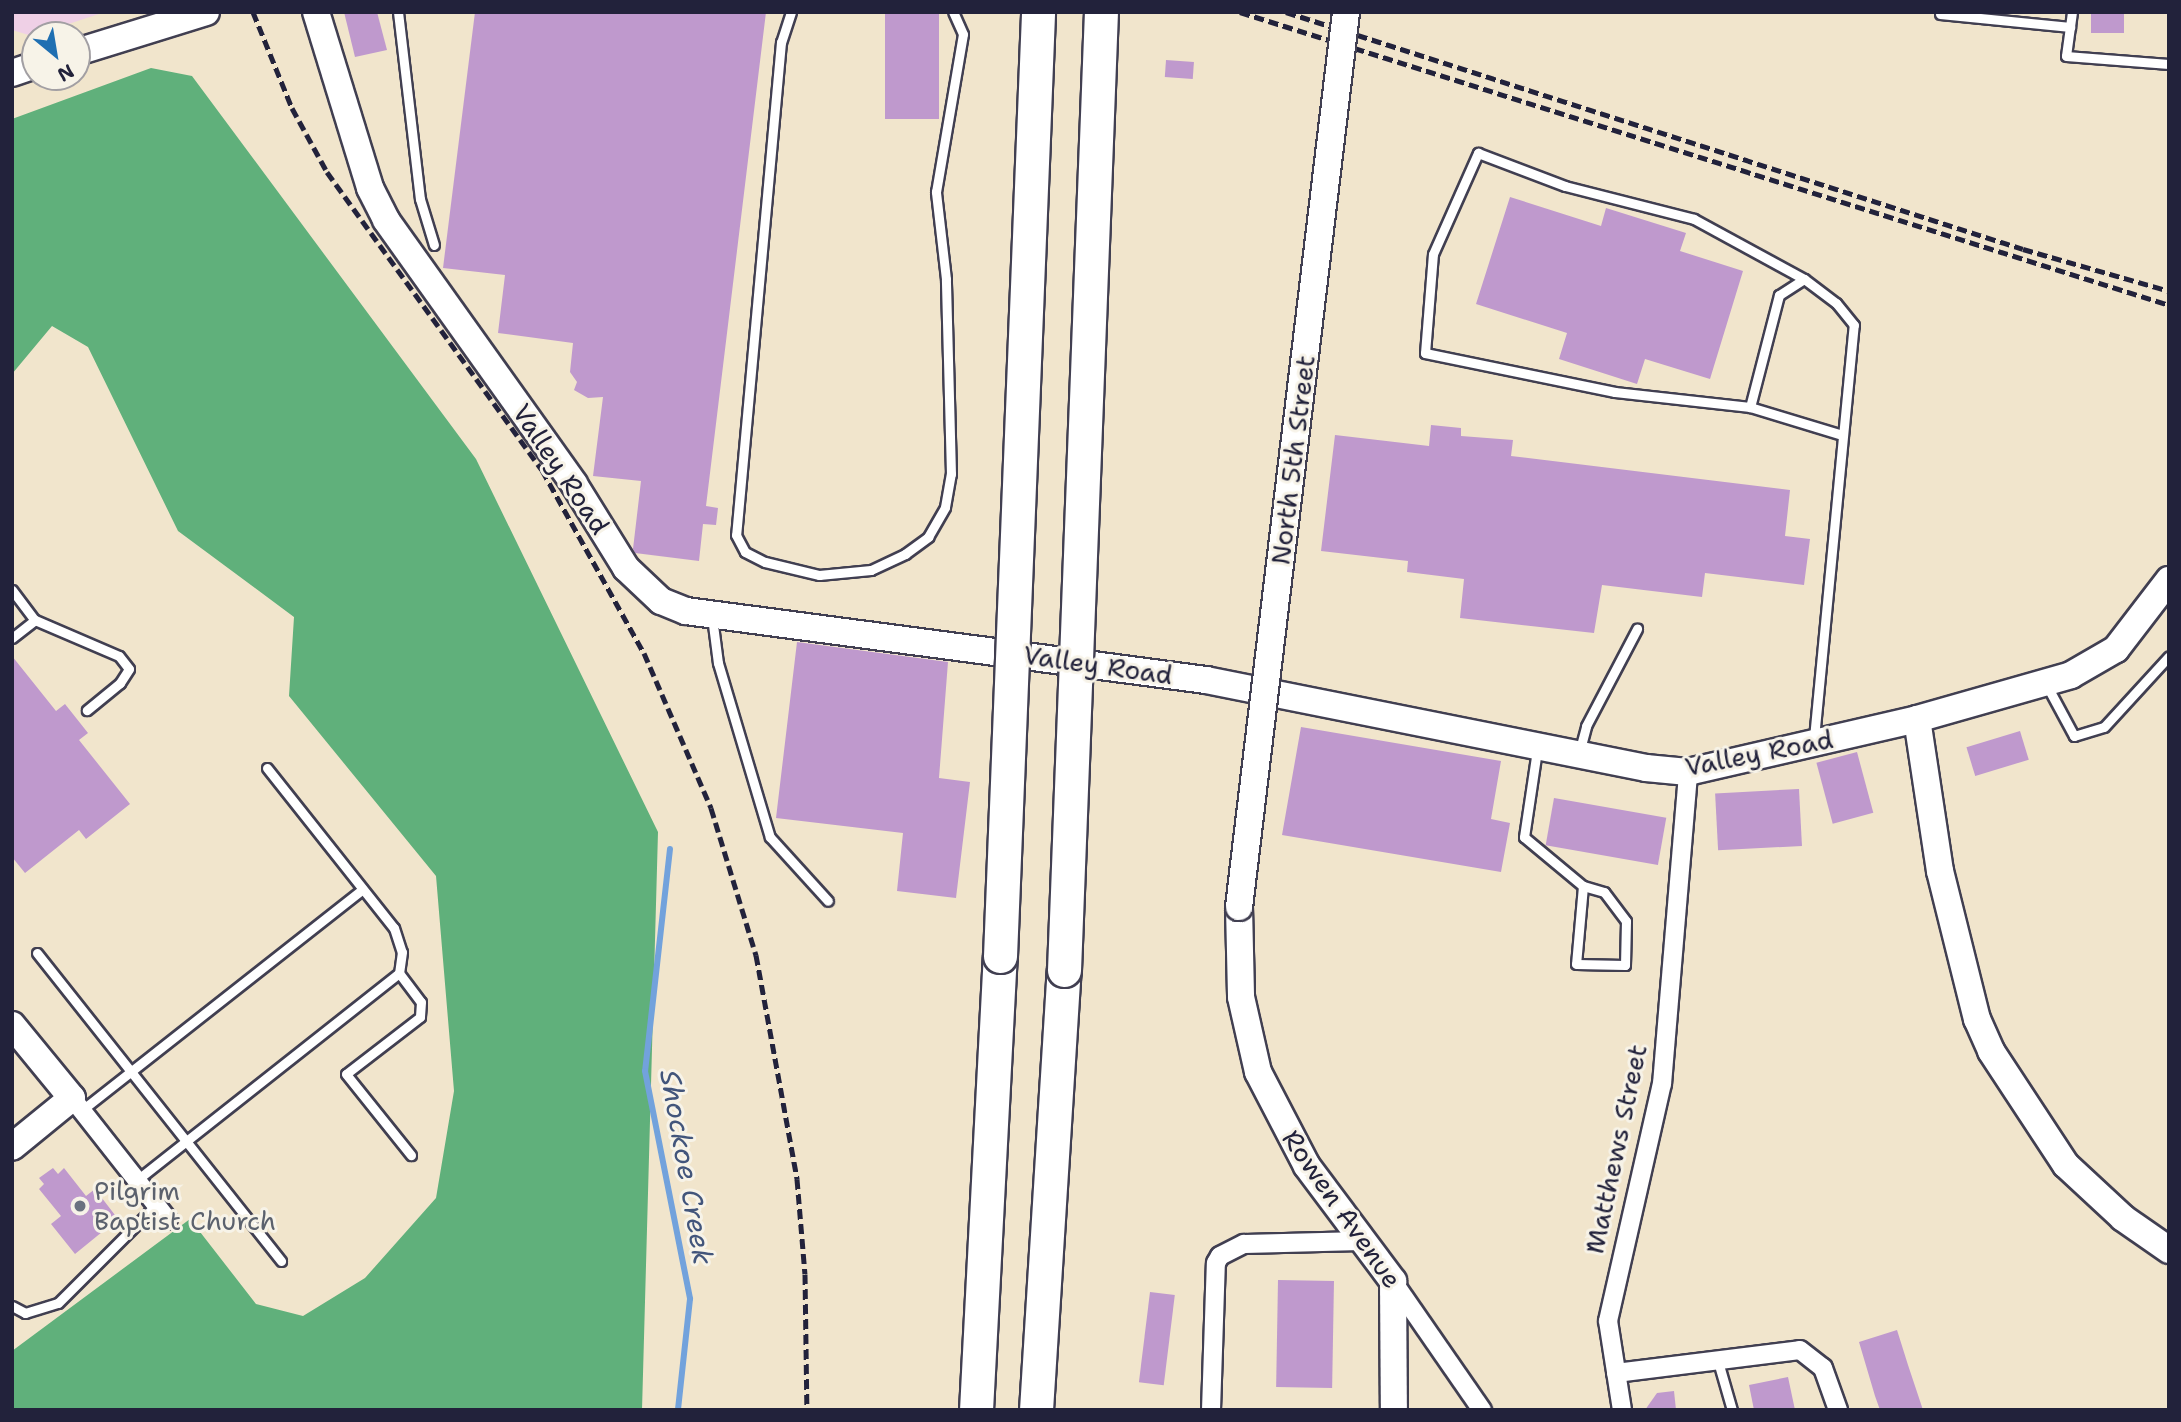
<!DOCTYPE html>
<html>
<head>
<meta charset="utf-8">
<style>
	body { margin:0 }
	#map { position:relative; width:2181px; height:1422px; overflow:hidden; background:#f1e5cc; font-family:"Shantell Sans",sans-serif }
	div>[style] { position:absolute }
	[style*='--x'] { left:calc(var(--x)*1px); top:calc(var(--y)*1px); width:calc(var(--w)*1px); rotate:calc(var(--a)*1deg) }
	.built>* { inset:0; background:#efd0e6 }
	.forest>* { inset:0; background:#60b07b }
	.stream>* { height:6px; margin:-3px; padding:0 3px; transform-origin:3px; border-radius:3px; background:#72a2dc }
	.building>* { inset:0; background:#bf99cd; transform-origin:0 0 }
	.roads { filter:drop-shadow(2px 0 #413f51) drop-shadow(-2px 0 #413f51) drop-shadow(0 2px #413f51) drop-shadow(0 -2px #413f51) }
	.lane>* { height:9px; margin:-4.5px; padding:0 4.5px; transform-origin:4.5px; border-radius:4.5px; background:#fff }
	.street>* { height:18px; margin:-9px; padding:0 9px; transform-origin:9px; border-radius:9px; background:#fff }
	.secondary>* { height:26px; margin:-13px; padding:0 13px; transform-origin:13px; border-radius:13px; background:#fff }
	.highway>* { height:33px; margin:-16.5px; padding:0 16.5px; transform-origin:16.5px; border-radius:16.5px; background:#fff }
	.rail>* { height:5px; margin-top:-2.5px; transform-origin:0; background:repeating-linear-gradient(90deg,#22223b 0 10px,transparent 0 15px) }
	.bridges { filter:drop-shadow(2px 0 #413f51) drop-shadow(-2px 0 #413f51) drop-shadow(0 2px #413f51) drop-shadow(0 -2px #413f51) }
	.secondary-bridge>* { height:26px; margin:-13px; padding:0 13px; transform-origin:13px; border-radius:13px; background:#fff }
	.highway-bridge>* { height:33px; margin:-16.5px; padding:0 16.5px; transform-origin:16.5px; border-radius:16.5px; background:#fff }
	.dots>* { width:19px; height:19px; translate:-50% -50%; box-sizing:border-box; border:4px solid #f7f3e8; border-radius:50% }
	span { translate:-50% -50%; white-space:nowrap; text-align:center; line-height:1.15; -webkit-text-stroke:6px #f7f3e8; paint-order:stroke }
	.street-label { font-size:26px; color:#22223b }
	.worship-label { font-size:26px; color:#5b616d }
	.left { translate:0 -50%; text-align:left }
	.water-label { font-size:28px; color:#42557b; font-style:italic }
	.frame { position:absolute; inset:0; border:14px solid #22223b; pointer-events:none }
	.north { position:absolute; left:21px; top:21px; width:70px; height:70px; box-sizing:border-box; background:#f7f3e8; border:2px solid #a29fa3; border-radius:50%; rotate:150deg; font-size:19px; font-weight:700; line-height:28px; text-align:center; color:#22223b }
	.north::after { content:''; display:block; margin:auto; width:24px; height:32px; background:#1f6fb2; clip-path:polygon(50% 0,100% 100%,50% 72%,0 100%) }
</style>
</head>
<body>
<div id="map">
	<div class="built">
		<i style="clip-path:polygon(12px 12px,105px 12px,32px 36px,12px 30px)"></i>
	</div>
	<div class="forest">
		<i style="clip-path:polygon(151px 68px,192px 76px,476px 459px,658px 832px,642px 1410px,12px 1410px,12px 1351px,190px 1219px,256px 1304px,303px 1316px,365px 1278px,436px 1198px,454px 1091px,436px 876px,289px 696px,294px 617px,178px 531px,88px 347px,52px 326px,12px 374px,12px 119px)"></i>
	</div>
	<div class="stream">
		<i style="--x:670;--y:849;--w:223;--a:96.4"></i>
		<i style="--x:645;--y:1071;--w:232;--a:78.8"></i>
		<i style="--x:690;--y:1299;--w:112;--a:96.2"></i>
	</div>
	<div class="building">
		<i style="clip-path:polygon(344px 12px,377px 12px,387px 50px,355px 57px)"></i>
		<i style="clip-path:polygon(475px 12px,766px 12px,706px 506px,718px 508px,716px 525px,703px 524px,699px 561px,635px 553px,633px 549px,641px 481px,593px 476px,603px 397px,588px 398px,574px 390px,577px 382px,570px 372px,573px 343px,498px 333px,505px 275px,443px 268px)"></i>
		<i style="left:885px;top:12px;width:54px;height:107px"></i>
		<i style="left:2091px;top:12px;width:33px;height:21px"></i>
		<i style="left:1166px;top:60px;width:28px;height:17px;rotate:4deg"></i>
		<i style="clip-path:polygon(1510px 197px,1601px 226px,1606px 208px,1686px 233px,1680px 251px,1743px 271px,1710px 379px,1645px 359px,1637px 384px,1559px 359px,1567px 333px,1476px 304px)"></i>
		<i style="clip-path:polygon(1431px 425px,1461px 428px,1461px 436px,1513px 440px,1511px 456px,1790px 490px,1785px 536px,1810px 539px,1804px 585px,1705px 573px,1702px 597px,1602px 585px,1594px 633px,1460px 618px,1464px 579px,1407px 572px,1408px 561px,1321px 551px,1335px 435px,1429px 446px)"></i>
		<i style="clip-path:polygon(797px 642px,948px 662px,939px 778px,970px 782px,956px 898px,897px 891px,903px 833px,776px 818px)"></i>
		<i style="clip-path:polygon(12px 656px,56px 711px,65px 704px,88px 733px,79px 740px,130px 804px,86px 839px,79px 830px,25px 873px,12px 857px)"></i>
		<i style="clip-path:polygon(1301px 727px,1501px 761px,1491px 819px,1510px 823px,1501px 872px,1282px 835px)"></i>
		<i style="left:2020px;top:731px;width:30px;height:56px;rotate:73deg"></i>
		<i style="left:1857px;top:752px;width:63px;height:42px;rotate:75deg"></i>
		<i style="left:1799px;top:789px;width:57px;height:84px;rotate:87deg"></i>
		<i style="left:1554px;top:798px;width:114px;height:48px;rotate:10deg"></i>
		<i style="clip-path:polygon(53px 1168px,58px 1174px,64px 1168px,86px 1196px,95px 1189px,118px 1219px,75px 1254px,51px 1224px,61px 1216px,39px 1189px,44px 1184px,39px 1178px)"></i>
		<i style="left:1278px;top:1280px;width:56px;height:107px;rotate:1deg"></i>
		<i style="left:1150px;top:1292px;width:25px;height:91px;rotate:7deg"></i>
		<i style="clip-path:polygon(1897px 1330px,1908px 1365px,1923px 1410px,1880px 1410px,1875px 1396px,1859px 1342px)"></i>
		<i style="clip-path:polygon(1788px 1377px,1795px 1410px,1754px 1410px,1749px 1385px)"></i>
		<i style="clip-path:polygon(1674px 1391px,1676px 1410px,1645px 1410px,1657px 1393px)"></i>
	</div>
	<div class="roads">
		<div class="lane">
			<i style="--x:398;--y:12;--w:188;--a:83.3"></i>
			<i style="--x:420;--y:199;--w:48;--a:73.1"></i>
			<i style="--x:791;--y:12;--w:32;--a:108"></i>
			<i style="--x:781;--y:42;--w:495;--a:95.2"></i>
			<i style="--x:736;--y:535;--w:19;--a:62"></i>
			<i style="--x:745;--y:552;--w:22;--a:27"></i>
			<i style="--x:765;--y:562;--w:56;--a:13.5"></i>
			<i style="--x:819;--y:575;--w:52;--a:-5.5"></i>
			<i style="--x:871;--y:570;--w:38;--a:-25"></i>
			<i style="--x:905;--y:554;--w:29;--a:-36"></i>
			<i style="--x:928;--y:537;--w:34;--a:-60"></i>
			<i style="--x:945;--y:507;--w:34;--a:-80"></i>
			<i style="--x:951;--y:474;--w:195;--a:-91.5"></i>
			<i style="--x:946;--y:279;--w:88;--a:-96.6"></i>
			<i style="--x:936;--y:192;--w:160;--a:-80.3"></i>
			<i style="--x:963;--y:34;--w:24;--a:-114"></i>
			<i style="--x:2072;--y:12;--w:44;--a:97.8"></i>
			<i style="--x:2066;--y:56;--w:103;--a:4.4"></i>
			<i style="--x:1940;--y:14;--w:131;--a:5.7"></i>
			<i style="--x:1750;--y:407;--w:136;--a:-173.7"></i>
			<i style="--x:1615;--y:392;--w:194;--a:-168.4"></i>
			<i style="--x:1425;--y:353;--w:99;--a:-85.4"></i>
			<i style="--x:1433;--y:254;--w:111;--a:-66"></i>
			<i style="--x:1478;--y:153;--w:93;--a:20.8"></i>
			<i style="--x:1565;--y:186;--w:133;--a:14.3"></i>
			<i style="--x:1694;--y:219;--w:125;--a:28.6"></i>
			<i style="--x:12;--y:590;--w:38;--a:53"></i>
			<i style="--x:712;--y:617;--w:46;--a:82.6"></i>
			<i style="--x:718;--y:663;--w:182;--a:73.4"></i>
			<i style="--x:770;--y:837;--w:86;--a:47.8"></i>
			<i style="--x:12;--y:638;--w:29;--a:-38"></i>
			<i style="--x:35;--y:620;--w:91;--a:23.2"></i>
			<i style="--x:119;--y:656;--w:16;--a:52"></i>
			<i style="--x:129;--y:669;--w:17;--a:123"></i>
			<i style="--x:120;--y:683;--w:43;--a:140.7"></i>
			<i style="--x:2046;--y:684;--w:59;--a:61.7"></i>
			<i style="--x:2074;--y:736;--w:31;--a:-17"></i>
			<i style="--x:2104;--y:727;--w:96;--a:-47.5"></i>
			<i style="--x:1814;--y:738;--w:415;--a:-84.5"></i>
			<i style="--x:1854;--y:325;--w:28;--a:-129"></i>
			<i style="--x:1836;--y:303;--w:40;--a:-143"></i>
			<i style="--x:1804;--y:279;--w:30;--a:147"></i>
			<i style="--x:1779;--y:295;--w:116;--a:104.5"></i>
			<i style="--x:1750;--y:407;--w:96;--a:16.9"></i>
			<i style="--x:1537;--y:750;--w:88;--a:98.5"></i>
			<i style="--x:1524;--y:837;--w:77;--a:39.7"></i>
			<i style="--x:1583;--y:886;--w:78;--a:95.1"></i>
			<i style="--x:1576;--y:964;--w:49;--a:1.2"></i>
			<i style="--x:1625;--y:965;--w:44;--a:-88.7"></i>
			<i style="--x:1626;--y:921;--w:36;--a:-127"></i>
			<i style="--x:1604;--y:892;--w:22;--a:-164"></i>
			<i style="--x:1579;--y:753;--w:28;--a:-75"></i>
			<i style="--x:1586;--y:726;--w:110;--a:-62.3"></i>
			<i style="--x:267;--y:768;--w:204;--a:51.6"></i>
			<i style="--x:394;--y:928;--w:25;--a:72"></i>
			<i style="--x:402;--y:952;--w:21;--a:98"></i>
			<i style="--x:399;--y:973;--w:36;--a:53"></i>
			<i style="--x:421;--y:1002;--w:15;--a:94"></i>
			<i style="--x:420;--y:1017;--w:93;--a:142.4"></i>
			<i style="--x:346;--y:1074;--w:104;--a:51.3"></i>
			<i style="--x:37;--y:953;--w:393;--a:51.6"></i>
			<i style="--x:82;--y:1110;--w:357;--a:-38.2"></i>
			<i style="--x:137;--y:1180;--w:334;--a:-38.3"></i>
			<i style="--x:12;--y:1306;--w:15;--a:28"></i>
			<i style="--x:25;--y:1313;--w:34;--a:-17"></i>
			<i style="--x:58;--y:1303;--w:139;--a:-45"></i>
			<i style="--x:1717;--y:1358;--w:54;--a:73.9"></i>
		</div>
		<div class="street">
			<i style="--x:72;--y:1098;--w:155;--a:51.8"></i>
			<i style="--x:1394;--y:1283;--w:155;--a:55.3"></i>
			<i style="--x:1616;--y:1373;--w:185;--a:-7.1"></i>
			<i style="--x:1800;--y:1350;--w:29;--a:38"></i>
			<i style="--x:1823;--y:1368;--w:45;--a:70.3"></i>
			<i style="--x:1211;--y:1410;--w:147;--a:-88.1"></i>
			<i style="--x:1216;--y:1263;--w:8;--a:-60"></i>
			<i style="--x:1220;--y:1256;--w:27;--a:-27"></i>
			<i style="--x:1244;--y:1244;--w:118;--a:-1.5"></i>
			<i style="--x:1622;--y:1410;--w:90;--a:-98.9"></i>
			<i style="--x:1608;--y:1321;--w:243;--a:-77.2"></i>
			<i style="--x:1662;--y:1084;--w:313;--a:-85.2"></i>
		</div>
		<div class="secondary">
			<i style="--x:316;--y:12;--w:184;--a:72.9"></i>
			<i style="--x:370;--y:188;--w:36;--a:63"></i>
			<i style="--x:386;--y:220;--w:324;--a:54.5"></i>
			<i style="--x:574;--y:484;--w:99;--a:58.2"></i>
			<i style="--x:626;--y:568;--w:48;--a:43.3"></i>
			<i style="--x:661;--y:601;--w:27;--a:22"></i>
			<i style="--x:686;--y:611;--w:525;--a:7.56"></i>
			<i style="--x:1206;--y:680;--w:449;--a:11.3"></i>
			<i style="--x:1646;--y:768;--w:42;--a:5.4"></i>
			<i style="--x:1688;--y:772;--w:235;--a:-13"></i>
			<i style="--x:1917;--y:719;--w:160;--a:-15.9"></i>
			<i style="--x:2071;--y:675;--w:52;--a:-30"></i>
			<i style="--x:2116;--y:649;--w:87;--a:-52.5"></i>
			<i style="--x:77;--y:52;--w:135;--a:-17.2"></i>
			<i style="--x:12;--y:73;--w:24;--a:-19"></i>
			<i style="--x:1917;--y:719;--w:154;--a:81.4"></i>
			<i style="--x:1940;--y:871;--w:153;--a:76"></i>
			<i style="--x:1977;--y:1019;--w:35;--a:66"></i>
			<i style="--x:1991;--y:1051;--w:136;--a:56.7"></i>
			<i style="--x:2066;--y:1165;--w:78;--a:42.9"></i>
			<i style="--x:2123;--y:1218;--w:56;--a:34.8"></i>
			<i style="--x:1239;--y:907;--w:90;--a:88.7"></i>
			<i style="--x:1241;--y:997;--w:77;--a:77.2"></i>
			<i style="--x:1258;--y:1072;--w:106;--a:62.5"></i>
			<i style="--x:1307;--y:1166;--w:144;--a:53.2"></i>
			<i style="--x:1393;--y:1281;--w:129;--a:89.6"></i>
			<i style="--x:12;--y:1025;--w:94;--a:50.6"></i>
			<i style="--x:72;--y:1098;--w:77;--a:140.8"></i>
		</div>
		<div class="highway">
			<i style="--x:976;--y:1410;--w:455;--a:-87"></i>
			<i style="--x:1036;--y:1410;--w:441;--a:-86.4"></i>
		</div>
	</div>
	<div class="rail">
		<i style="--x:253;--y:12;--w:104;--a:67.9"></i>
		<i style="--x:292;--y:108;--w:73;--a:61.3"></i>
		<i style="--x:327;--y:172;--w:367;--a:54.2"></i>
		<i style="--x:542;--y:470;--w:210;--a:60.9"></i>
		<i style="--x:644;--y:653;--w:169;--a:66.6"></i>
		<i style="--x:711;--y:808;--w:154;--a:73"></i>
		<i style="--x:756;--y:955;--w:228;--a:79.6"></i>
		<i style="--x:797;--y:1179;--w:95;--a:85.2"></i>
		<i style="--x:805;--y:1274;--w:136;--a:89.2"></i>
		<i style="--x:1240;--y:12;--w:974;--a:17.5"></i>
		<i style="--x:1286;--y:12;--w:774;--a:17.83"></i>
		<i style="--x:2023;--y:249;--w:152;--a:16"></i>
	</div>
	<div class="bridges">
		<div class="secondary-bridge">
			<i style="--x:1239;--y:907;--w:901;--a:-83.18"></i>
		</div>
		<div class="highway-bridge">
			<i style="--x:1000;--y:956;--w:945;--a:-87.69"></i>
			<i style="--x:1064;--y:970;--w:959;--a:-87.79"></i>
		</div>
	</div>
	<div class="dots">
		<i style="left:80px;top:1206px;background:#6b7280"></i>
	</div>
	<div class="street-label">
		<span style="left:1293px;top:460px;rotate:-83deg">North 5th Street</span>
		<span style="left:561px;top:469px;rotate:56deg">Valley Road</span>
		<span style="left:1098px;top:665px;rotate:8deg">Valley Road</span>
		<span style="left:1759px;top:753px;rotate:-11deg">Valley Road</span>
		<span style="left:1616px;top:1149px;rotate:-78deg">Matthews Street</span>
		<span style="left:1342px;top:1209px;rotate:55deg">Rowen Avenue</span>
	</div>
	<div class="worship-label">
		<span class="left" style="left:94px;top:1206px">Pilgrim<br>Baptist Church</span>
	</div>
	<div class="water-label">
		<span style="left:687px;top:1167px;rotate:80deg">Shockoe Creek</span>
	</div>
	<div class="frame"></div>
	<div class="north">N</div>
</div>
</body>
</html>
